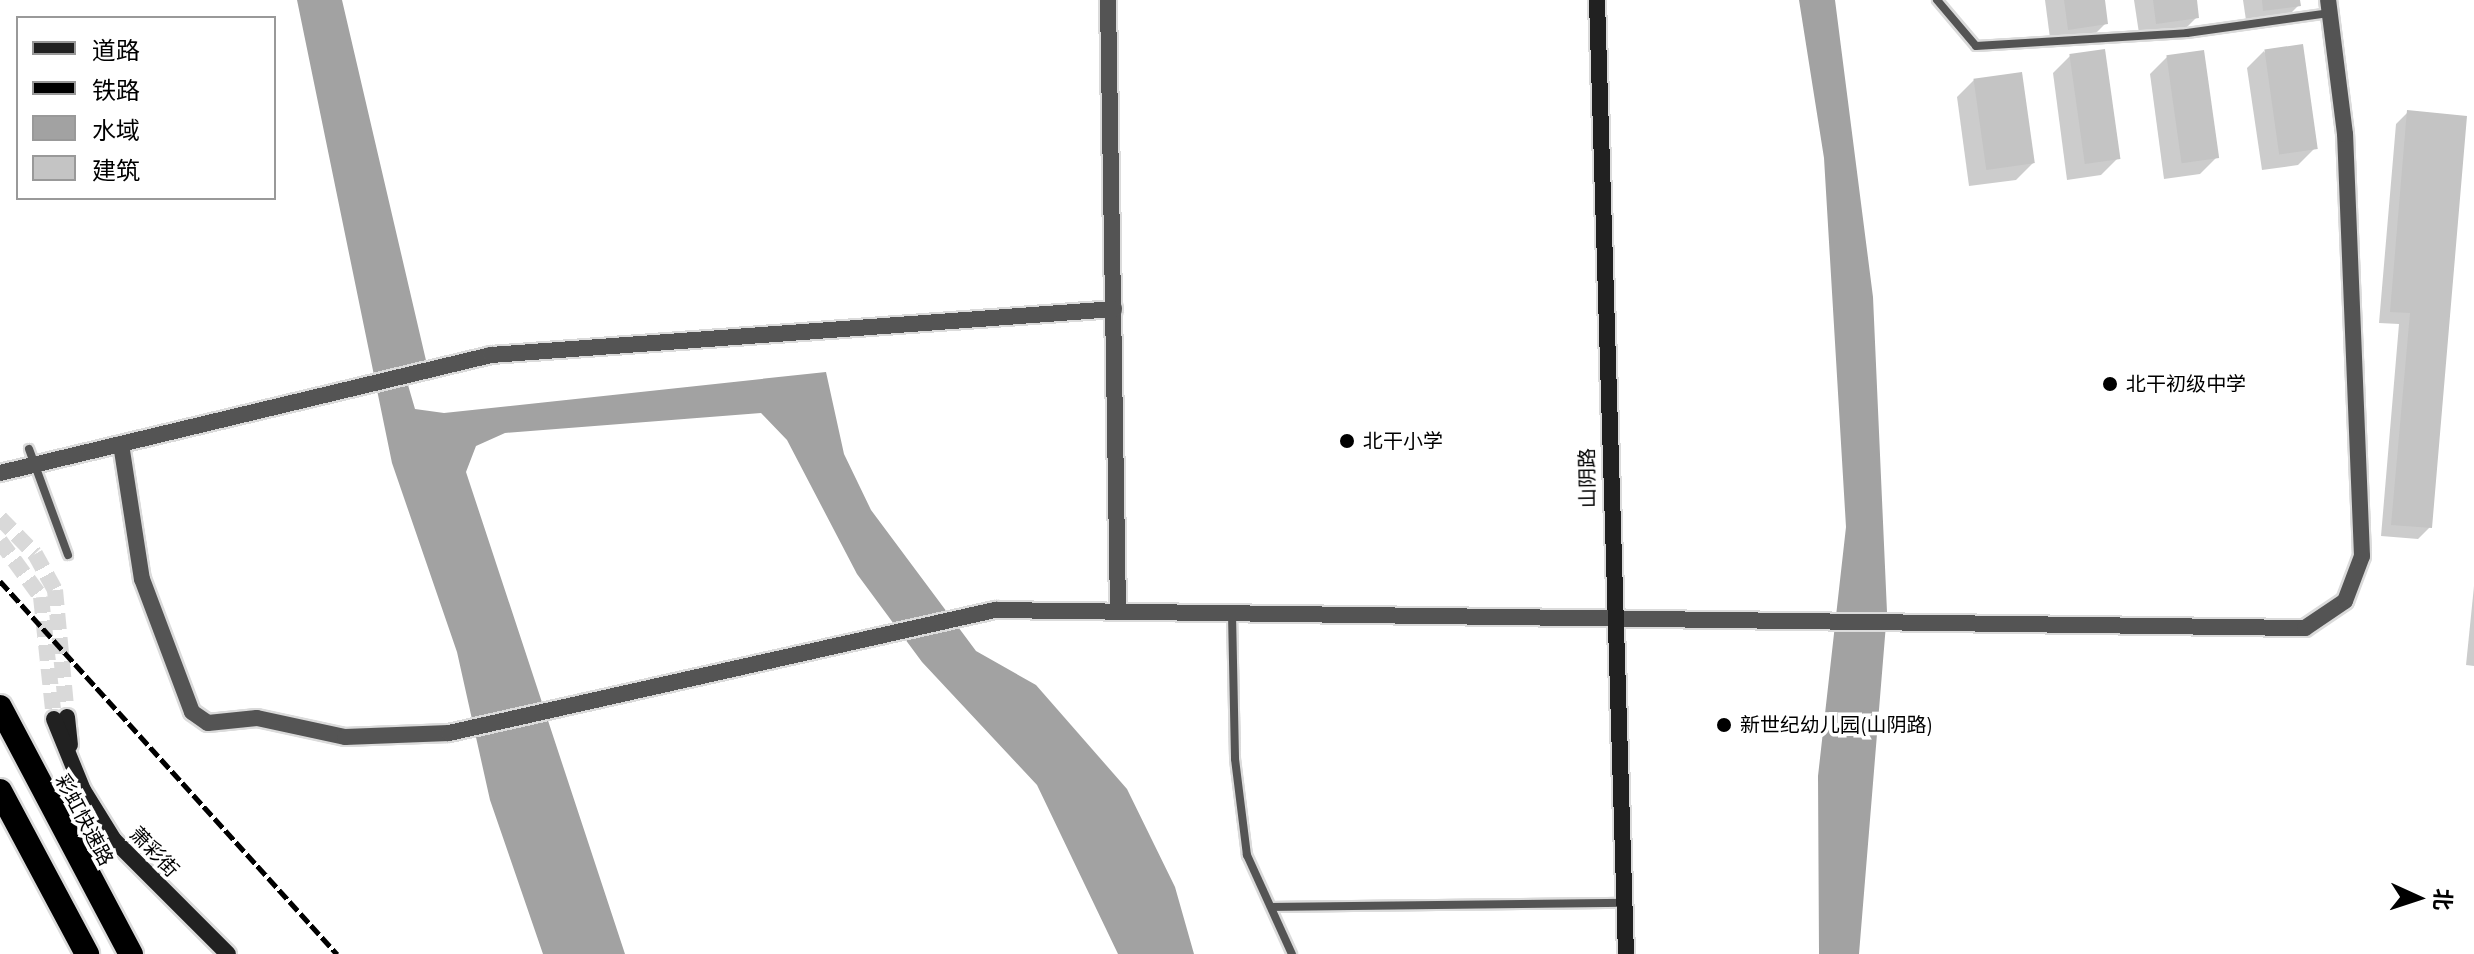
<!DOCTYPE html>
<html>
<head>
<meta charset="utf-8">
<style>
	body { margin:0 }
	#map { position:relative; width:2474px; height:954px; overflow:hidden; background:#fff; font-family:Montserrat,"Noto Sans SC",sans-serif }
	div>[style] { position:absolute }
	[style*='--x'] { left:calc(var(--x)*1px); top:calc(var(--y)*1px); width:calc(var(--w)*1px); rotate:calc(var(--a)*1deg) }
	.water>* { inset:0; background:#a2a2a2 }
	.shadow>* { inset:0; background:#0003 }
	.building>* { inset:0; background:#c4c4c4; transform-origin:0 0 }
	.secondary-tunnel>* { height:16px; margin-top:-8px; transform-origin:0; background:repeating-linear-gradient(90deg,#d9d9d9 0 16px,transparent 0 24px) }
	.roads { filter:drop-shadow(2px 0 #dbdbdb) drop-shadow(-2px 0 #dbdbdb) drop-shadow(0 2px #dbdbdb) drop-shadow(0 -2px #dbdbdb) }
	.lane>* { height:8px; margin:-4px; padding:0 4px; transform-origin:4px; border-radius:4px; background:#545454 }
	.street>* { height:16px; margin:-8px; padding:0 8px; transform-origin:8px; border-radius:8px; background:#545454 }
	.secondary>* { height:16px; margin:-8px; padding:0 8px; transform-origin:8px; border-radius:8px; background:#212121 }
	.highway>* { height:24px; margin:-12px; padding:0 12px; transform-origin:12px; border-radius:12px; background:#000 }
	.rail>* { height:5px; margin-top:-2.5px; transform-origin:0; background:repeating-linear-gradient(90deg,#000 0 12px,transparent 0 16px) }
	.dots>* { width:22px; height:22px; translate:-50% -50%; box-sizing:border-box; border:4px solid #fff; border-radius:50% }
	span { translate:-50% -50%; white-space:nowrap; text-align:center; line-height:1.15; -webkit-text-stroke:7px #fff; paint-order:stroke }
	.poi-label { font-size:20px; color:#000 }
	.left { translate:0 -50%; text-align:left }
	.street-label { font-size:20px; color:#000 }
	.legend { position:absolute; left:16px; top:16px; width:260px; height:184px; box-sizing:border-box; background:#fff; border:2px solid #999; margin:0; padding:10px 14px; list-style:none; font-size:24px; color:#000 }
	.legend li { display:flex; align-items:center; gap:16px; height:40px }
	.legend b { width:40px; border:2px solid #999 }
	.north { position:absolute; left:2378px; top:858px; width:80px; height:80px; -webkit-text-stroke:6px #fff; paint-order:stroke; rotate:93deg; font-size:22px; font-weight:700; line-height:32px; text-align:center; color:#000 }
	.north::after { content:''; display:block; margin:auto; width:28px; height:36px; background:#000; clip-path:polygon(50% 0,100% 100%,50% 72%,0 100%) }
</style>
</head>
<body>
<div id="map">
	<div class="water">
		<i style="clip-path:polygon(297px 0,342px 0,428px 369px,408px 385px,415px 409px,444px 413px,826px 372px,844px 454px,871px 510px,976px 651px,1036px 685px,1127px 789px,1175px 887px,1194px 954px,1118px 954px,1037px 785px,922px 662px,857px 574px,787px 440px,761px 413px,505px 433px,476px 446px,466px 472px,625px 954px,543px 954px,490px 800px,457px 652px,392px 463px)"></i>
		<i style="clip-path:polygon(1799px 0,1835px 0,1873px 297px,1887px 612px,1859px 954px,1819px 954px,1818px 776px,1846px 527px,1824px 158px)"></i>
	</div>
	<div class="shadow">
		<i style="clip-path:polygon(2045px 0,2103px 0,2106px 23px,2089px 40px,2051px 46px)"></i>
		<i style="clip-path:polygon(2134px 0,2195px 0,2197px 17px,2180px 34px,2140px 40px)"></i>
		<i style="clip-path:polygon(2243px 0,2298px 0,2299px 5px,2282px 22px,2247px 27px)"></i>
		<i style="clip-path:polygon(2264px 51px,2315px 148px,2298px 165px,2262px 170px,2247px 68px)"></i>
		<i style="clip-path:polygon(2070px 56px,2118px 158px,2101px 175px,2067px 180px,2053px 73px)"></i>
		<i style="clip-path:polygon(2167px 57px,2217px 157px,2200px 174px,2164px 179px,2150px 74px)"></i>
		<i style="clip-path:polygon(1974px 80px,2033px 163px,2016px 180px,1969px 186px,1957px 97px)"></i>
		<i style="clip-path:polygon(2408px 112px,2430px 527px,2418px 539px,2381px 536px,2399px 324px,2379px 323px,2396px 124px)"></i>
		<i style="clip-path:polygon(2474px 586px,2474px 666px,2466px 665px)"></i>
	</div>
	<div class="building">
		<i style="clip-path:polygon(2064px 0,2105px 0,2108px 24px,2068px 30px)"></i>
		<i style="clip-path:polygon(2153px 0,2197px 0,2199px 18px,2156px 24px)"></i>
		<i style="clip-path:polygon(2262px 0,2300px 0,2301px 6px,2263px 11px)"></i>
		<i style="left:2303px;top:44px;width:106px;height:39px;rotate:82deg"></i>
		<i style="left:2105px;top:49px;width:111px;height:36px;rotate:82deg"></i>
		<i style="left:2204px;top:50px;width:109px;height:38px;rotate:82deg"></i>
		<i style="left:2022px;top:72px;width:92px;height:49px;rotate:82deg"></i>
		<i style="clip-path:polygon(2407px 110px,2467px 116px,2432px 528px,2391px 525px,2410px 313px,2390px 312px)"></i>
	</div>
	<div class="secondary-tunnel">
		<i style="--x:0;--y:518;--w:50;--a:45.8"></i>
		<i style="--x:35;--y:554;--w:41;--a:60.9"></i>
		<i style="--x:55;--y:590;--w:128;--a:84.6"></i>
		<i style="--x:0;--y:541;--w:69;--a:53.8"></i>
		<i style="--x:41;--y:597;--w:123;--a:83.9"></i>
	</div>
	<div class="roads">
		<div class="lane">
			<i style="--x:1937;--y:0;--w:60;--a:49.7"></i>
			<i style="--x:1976;--y:46;--w:211;--a:-3.5"></i>
			<i style="--x:2187;--y:33;--w:143;--a:-8"></i>
			<i style="--x:29;--y:449;--w:113;--a:69.8"></i>
			<i style="--x:1232;--y:614;--w:145;--a:88.8"></i>
			<i style="--x:1235;--y:759;--w:97;--a:82.9"></i>
			<i style="--x:1247;--y:855;--w:109;--a:65.6"></i>
			<i style="--x:1272;--y:907;--w:351;--a:-0.7"></i>
		</div>
		<div class="street">
			<i style="--x:1108;--y:0;--w:611;--a:89.06"></i>
			<i style="--x:121;--y:444;--w:137;--a:81.2"></i>
			<i style="--x:142;--y:579;--w:142;--a:69.4"></i>
			<i style="--x:192;--y:712;--w:19;--a:35"></i>
			<i style="--x:208;--y:723;--w:49;--a:-5.8"></i>
			<i style="--x:257;--y:718;--w:90;--a:12.2"></i>
			<i style="--x:345;--y:737;--w:104;--a:-2.2"></i>
			<i style="--x:449;--y:733;--w:560;--a:-12.7"></i>
			<i style="--x:995;--y:610;--w:1310;--a:0.79"></i>
			<i style="--x:2305;--y:628;--w:48;--a:-34"></i>
			<i style="--x:2345;--y:601;--w:48;--a:-69.3"></i>
			<i style="--x:2362;--y:556;--w:422;--a:-92.3"></i>
			<i style="--x:2345;--y:134;--w:135;--a:-97.2"></i>
			<i style="--x:0;--y:473;--w:505;--a:-13.51"></i>
			<i style="--x:491;--y:355;--w:625;--a:-4.22"></i>
		</div>
		<div class="secondary">
			<i style="--x:1597;--y:0;--w:954;--a:88.26"></i>
			<i style="--x:67;--y:717;--w:28;--a:84"></i>
			<i style="--x:54;--y:719;--w:77;--a:67.8"></i>
			<i style="--x:83;--y:790;--w:59;--a:58.2"></i>
			<i style="--x:114;--y:840;--w:161;--a:45"></i>
		</div>
		<div class="highway">
			<i style="--x:0;--y:707;--w:280;--a:62.1"></i>
			<i style="--x:0;--y:791;--w:185;--a:61.9"></i>
		</div>
	</div>
	<div class="rail">
		<i style="--x:0;--y:581;--w:503;--a:47.9"></i>
	</div>
	<div class="dots">
		<i style="left:2110px;top:384px;background:#000"></i>
		<i style="left:1347px;top:441px;background:#000"></i>
		<i style="left:1724px;top:725px;background:#000"></i>
	</div>
	<div class="poi-label">
		<span class="left" style="left:2126px;top:384px">北干初级中学</span>
		<span class="left" style="left:1363px;top:441px">北干小学</span>
		<span class="left" style="left:1740px;top:725px">新世纪幼儿园(山阴路)</span>
	</div>
	<div class="street-label">
		<span style="left:1588px;top:478px;rotate:-91deg">山阴路</span>
		<span style="left:84px;top:820px;rotate:62deg">彩虹快速路</span>
		<span style="left:154px;top:852px;rotate:46deg">萧彩街</span>
	</div>
	<ul class="legend">
	<li><b style="height:10px;background:#212121"></b>道路</li>
	<li><b style="height:10px;background:#000"></b>铁路</li>
	<li><b style="height:22px;background:#a2a2a2"></b>水域</li>
	<li><b style="height:22px;background:#c4c4c4"></b>建筑</li>
	</ul>
	<div class="north">北</div>
</div>
</body>
</html>
